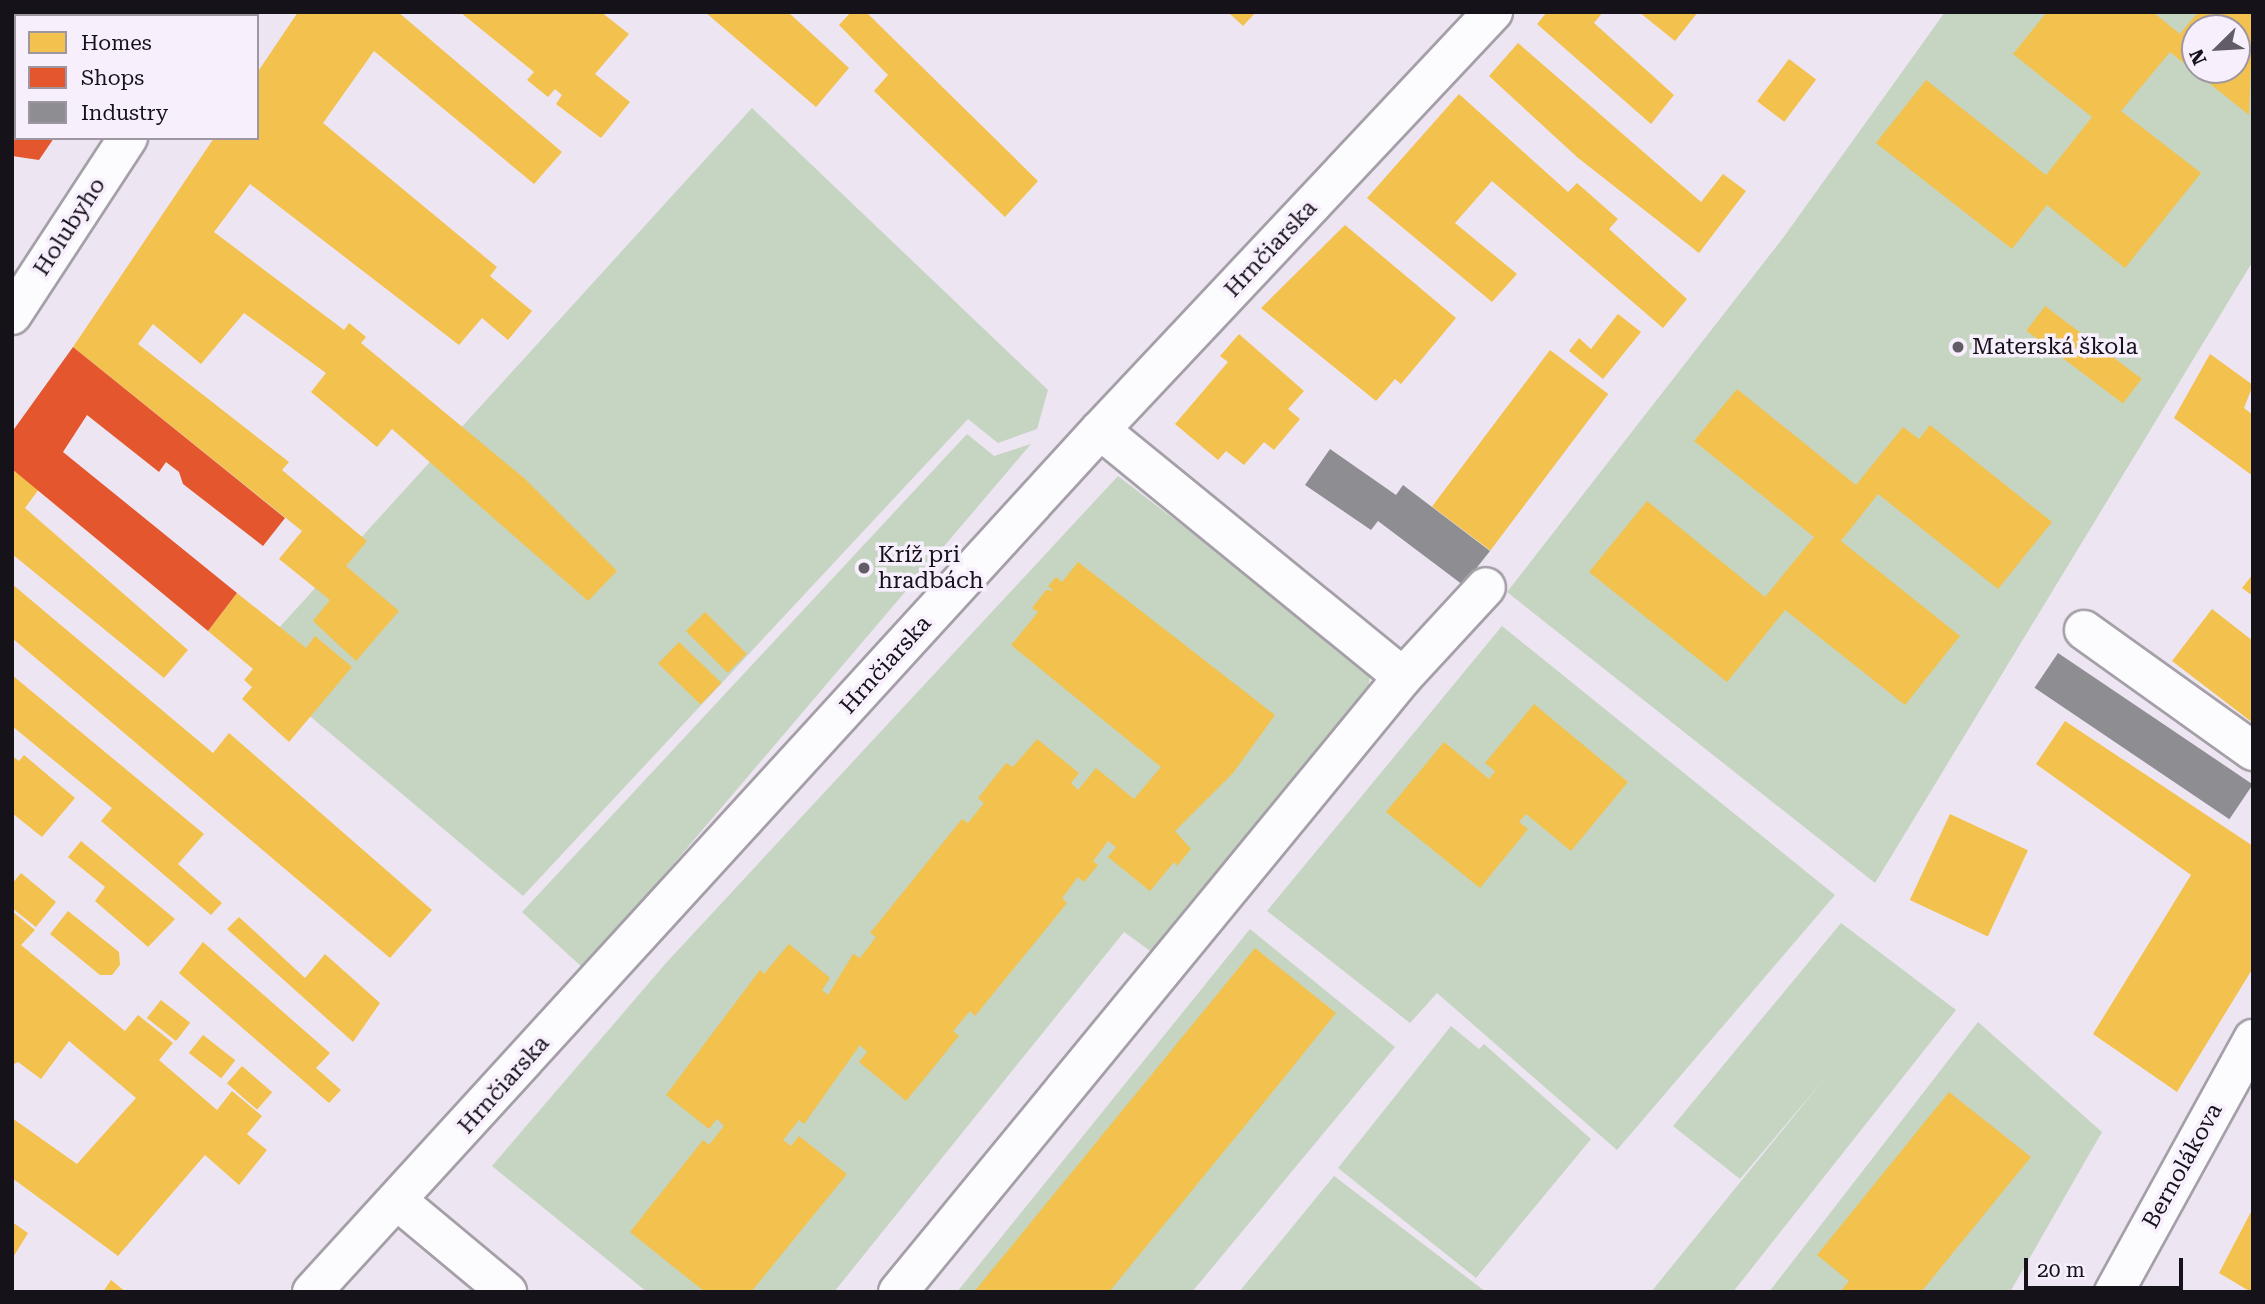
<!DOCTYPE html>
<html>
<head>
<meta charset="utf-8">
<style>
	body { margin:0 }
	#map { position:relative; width:2265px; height:1304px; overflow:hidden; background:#ede5f1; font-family:"Roboto Serif",serif }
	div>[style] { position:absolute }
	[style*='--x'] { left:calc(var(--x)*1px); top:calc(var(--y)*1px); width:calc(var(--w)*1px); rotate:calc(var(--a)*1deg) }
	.green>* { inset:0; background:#c5d5c1 }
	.homes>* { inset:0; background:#f2c14e; transform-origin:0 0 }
	.shops>* { inset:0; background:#e4572e }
	.industry>* { inset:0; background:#8d8d92; transform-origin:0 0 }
	.roads { filter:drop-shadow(2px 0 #a59fa8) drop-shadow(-2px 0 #a59fa8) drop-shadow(0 2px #a59fa8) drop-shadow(0 -2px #a59fa8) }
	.minor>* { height:38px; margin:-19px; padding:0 19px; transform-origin:19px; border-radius:19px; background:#fcfbfd }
	.dots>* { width:19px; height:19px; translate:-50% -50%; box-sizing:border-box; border:4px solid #f8effd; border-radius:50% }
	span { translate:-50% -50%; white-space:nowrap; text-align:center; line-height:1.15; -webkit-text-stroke:7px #f8effd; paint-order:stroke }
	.street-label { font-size:23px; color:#161219 }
	.poi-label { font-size:23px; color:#161219 }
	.left { translate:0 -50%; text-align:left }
	.frame { position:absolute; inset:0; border:14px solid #161219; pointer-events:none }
	.legend { position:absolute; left:14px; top:14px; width:245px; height:126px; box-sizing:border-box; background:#f8effd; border:2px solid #9e97a2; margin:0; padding:9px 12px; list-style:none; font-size:21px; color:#161219 }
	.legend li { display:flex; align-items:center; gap:14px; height:35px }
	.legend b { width:35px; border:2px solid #9e97a2 }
	.north { position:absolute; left:2181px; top:14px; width:70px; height:70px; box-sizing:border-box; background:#f8effd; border:2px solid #9e97a2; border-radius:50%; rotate:246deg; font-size:19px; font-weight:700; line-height:28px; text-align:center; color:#161219 }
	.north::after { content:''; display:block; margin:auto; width:24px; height:32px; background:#615c65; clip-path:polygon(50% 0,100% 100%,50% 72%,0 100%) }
	.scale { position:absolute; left:2024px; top:1258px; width:159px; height:32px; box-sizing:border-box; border:4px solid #161219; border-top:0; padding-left:9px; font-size:21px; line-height:24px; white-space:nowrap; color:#161219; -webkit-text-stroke:5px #f8effd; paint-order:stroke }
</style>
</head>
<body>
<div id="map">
	<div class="green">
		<i style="clip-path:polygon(evenodd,1945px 12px,2253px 12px,2253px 261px,1875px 883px,1507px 592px,1783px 238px,1945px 12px,2195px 28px,2237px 28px,2237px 70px,2195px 70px,2195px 28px)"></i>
		<i style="clip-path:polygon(752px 108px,1048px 390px,1037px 429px,998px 443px,968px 419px,523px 896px,247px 663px)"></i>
		<i style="clip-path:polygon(967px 434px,994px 456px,1031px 444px,584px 969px,522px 912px)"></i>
		<i style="clip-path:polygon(1118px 476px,1371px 670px,1365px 710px,1160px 958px,1124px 932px,834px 1292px,647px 1292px,492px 1166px,666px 963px)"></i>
		<i style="clip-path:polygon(1502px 626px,1835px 895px,1617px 1150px,1437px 993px,1410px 1023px,1267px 911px)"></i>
		<i style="clip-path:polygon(1841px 923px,1956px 1010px,1733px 1292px,1651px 1292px,1825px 1078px,1740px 1179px,1673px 1126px)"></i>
		<i style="clip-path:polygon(1250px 929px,1395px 1047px,1192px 1292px,957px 1292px)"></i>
		<i style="clip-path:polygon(1978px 1022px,2102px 1132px,2010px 1292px,1769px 1292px)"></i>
		<i style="clip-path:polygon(1451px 1026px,1479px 1049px,1484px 1044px,1591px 1139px,1476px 1278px,1338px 1168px)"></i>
		<i style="clip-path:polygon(1334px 1176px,1486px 1292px,1239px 1292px)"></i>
	</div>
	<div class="homes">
		<i style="clip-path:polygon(298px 12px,398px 12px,562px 152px,534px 184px,374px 51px,323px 123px,497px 267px,490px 276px,532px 311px,508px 340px,482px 318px,459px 345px,250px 184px,214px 232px,344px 330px,349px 323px,366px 337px,361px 343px,524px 478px,617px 571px,588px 601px,392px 429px,377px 447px,311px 392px,326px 373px,244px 313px,201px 364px,153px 324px,138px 344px,289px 462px,282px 470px,367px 541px,346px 566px,399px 611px,356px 661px,313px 621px,330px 600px,279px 559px,302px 531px,73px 347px,214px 138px,257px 138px,257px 73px)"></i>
		<i style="clip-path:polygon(460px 12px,601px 12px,629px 34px,595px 74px,630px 102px,601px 138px,556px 104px,562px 95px,555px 89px,548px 97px,527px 80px,534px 72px)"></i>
		<i style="clip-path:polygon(705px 12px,788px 12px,849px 68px,816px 107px)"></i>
		<i style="clip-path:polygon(851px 12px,866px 12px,1038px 181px,1005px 217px,874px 91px,888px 75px,839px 25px)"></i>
		<i style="clip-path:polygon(1228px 12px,1256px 12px,1243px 26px)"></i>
		<i style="clip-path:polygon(1547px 12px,1603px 12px,1594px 23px,1674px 95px,1651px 124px,1537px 24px)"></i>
		<i style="clip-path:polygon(1639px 12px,1698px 12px,1675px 41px)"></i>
		<i style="clip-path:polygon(evenodd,2047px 12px,2153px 12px,2180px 34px,2198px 12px,2253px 12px,2249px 115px,2170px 52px,2121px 111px,2201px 173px,2125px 268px,2047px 205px,2012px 249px,1876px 143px,1926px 80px,2046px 175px,2092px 117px,2013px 54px,2047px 12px,2195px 28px,2237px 28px,2237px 70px,2195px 70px,2195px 28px)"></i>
		<i style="clip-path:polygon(1518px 43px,1701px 202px,1723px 174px,1746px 191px,1699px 253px,1577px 157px,1489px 76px)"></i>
		<i style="left:1789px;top:59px;width:34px;height:53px;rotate:37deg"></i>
		<i style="clip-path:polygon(1459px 94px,1568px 192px,1577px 183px,1618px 219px,1609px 229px,1687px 299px,1663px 328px,1492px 181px,1455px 223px,1517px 274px,1492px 302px,1367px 198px)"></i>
		<i style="clip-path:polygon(1345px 225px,1456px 318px,1401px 384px,1395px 379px,1376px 401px,1261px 308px)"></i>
		<i style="left:2045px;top:306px;width:121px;height:31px;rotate:37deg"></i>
		<i style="clip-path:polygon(1618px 314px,1641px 332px,1603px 379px,1569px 351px,1579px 338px,1591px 349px)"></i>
		<i style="clip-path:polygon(1239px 334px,1304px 391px,1288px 409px,1300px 419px,1274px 450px,1264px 442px,1244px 465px,1226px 451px,1218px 460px,1175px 424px,1228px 362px,1220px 356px)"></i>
		<i style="left:1550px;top:350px;width:73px;height:196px;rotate:37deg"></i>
		<i style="clip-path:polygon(2210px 354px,2253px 385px,2244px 408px,2253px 415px,2253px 476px,2174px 418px)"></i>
		<i style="clip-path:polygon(1737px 389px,1856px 485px,1903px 427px,1919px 439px,1930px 425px,2052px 522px,1998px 589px,1878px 494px,1841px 541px,1960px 636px,1905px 705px,1785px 610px,1727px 682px,1589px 572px,1647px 501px,1765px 597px,1814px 537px,1694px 441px)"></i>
		<i style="clip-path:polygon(12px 469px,39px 489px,25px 508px,188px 650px,164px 678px,12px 554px)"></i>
		<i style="clip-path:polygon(1078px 562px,1275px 715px,1233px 773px,1175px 831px,1191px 849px,1177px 866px,1174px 862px,1150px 891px,1108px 857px,1116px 847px,1108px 841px,1093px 861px,1098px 865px,1084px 882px,1078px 877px,1062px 898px,1067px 903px,975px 1016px,970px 1011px,953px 1031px,959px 1036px,906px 1101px,859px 1062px,867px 1052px,860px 1045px,804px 1124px,799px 1120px,783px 1140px,791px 1146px,799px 1136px,847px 1174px,751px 1292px,705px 1292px,630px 1232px,703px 1140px,709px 1145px,724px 1126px,717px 1119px,709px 1129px,666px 1095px,760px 970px,764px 974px,789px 944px,830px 978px,822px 990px,828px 995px,853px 954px,860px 958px,876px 937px,870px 933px,962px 819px,968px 823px,984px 803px,978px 798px,1006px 763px,1013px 767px,1037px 739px,1079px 773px,1071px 783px,1078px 790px,1096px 768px,1134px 799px,1161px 767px,1011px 645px,1038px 612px,1032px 608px,1046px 590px,1054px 591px,1048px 586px,1056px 577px,1062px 582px)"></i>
		<i style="clip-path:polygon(2253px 574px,2253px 596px,2242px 588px)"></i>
		<i style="clip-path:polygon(12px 584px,213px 753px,229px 733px,432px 910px,390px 958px,12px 638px)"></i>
		<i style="clip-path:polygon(237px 593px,306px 648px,315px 636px,352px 667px,289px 742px,242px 699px,252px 687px,244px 680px,253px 669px,208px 631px)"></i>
		<i style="clip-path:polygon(2212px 609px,2253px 641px,2253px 723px,2172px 661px)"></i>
		<i style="left:705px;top:612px;width:59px;height:27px;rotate:45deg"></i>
		<i style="left:679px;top:642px;width:59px;height:30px;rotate:44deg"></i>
		<i style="clip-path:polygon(12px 675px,204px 834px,178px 864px,222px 903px,211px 915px,101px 821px,112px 808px,12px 726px)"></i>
		<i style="clip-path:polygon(1534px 704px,1628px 782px,1571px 851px,1526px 814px,1519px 822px,1528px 829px,1480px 888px,1386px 812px,1444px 742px,1489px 779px,1495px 771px,1485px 763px)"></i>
		<i style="clip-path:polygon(2065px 721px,2253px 846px,2253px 968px,2177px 1092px,2093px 1034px,2191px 875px,2036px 764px)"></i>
		<i style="clip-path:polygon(24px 755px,75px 798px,42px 837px,12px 813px,12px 756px,19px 761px)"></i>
		<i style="left:1950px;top:814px;width:86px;height:95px;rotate:25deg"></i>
		<i style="clip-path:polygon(81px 841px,175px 919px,148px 947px,95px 901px,105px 887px,68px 857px)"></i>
		<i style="clip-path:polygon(21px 873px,56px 902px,36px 927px,12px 908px,12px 884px)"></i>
		<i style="clip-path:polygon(12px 911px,35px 930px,21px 945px,125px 1031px,138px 1015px,173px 1043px,159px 1060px,217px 1110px,232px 1091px,262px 1116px,247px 1134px,267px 1150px,239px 1185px,205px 1155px,118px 1256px,12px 1178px,12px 1118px,77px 1164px,136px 1098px,69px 1041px,41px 1079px,18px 1062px,12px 1065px)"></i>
		<i style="clip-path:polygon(68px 911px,119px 952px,120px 965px,112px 975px,100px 975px,50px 934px)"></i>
		<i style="clip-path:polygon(239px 917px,305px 978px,325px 954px,380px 1003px,353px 1042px,227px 929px)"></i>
		<i style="clip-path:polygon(203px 942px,330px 1053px,316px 1068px,341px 1090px,329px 1103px,179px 973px)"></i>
		<i style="clip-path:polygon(1255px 948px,1336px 1013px,1270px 1095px,1109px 1292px,974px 1292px)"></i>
		<i style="left:161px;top:1000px;width:37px;height:23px;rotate:38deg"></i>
		<i style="left:203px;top:1035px;width:41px;height:23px;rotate:38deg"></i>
		<i style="left:242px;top:1066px;width:40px;height:23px;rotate:41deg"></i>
		<i style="clip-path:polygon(1949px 1092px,2031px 1157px,1921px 1292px,1840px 1292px,1849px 1281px,1817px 1255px)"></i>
		<i style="clip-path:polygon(2253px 1208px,2253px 1292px,2251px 1292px,2219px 1273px)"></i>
		<i style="clip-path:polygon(12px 1222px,28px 1233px,12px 1259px)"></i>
		<i style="clip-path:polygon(111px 1280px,126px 1292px,103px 1292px)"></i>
	</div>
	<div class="shops">
		<i style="clip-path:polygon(12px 12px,142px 12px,16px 16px,16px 138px,54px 138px,39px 160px,12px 156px)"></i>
		<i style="clip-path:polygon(73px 347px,285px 518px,263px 546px,183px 484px,179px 472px,166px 462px,159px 472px,87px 415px,63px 452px,237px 593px,208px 631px,12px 469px,12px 432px)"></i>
	</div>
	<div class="industry">
		<i style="clip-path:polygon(1330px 449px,1396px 495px,1403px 485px,1490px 551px,1463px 585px,1378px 521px,1371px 530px,1305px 485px)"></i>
		<i style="left:2058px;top:653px;width:235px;height:42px;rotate:34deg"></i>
	</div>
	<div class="roads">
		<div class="minor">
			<i style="--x:208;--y:16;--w:5;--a:-53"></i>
			<i style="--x:12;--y:315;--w:212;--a:-56.8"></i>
			<i style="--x:2084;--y:630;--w:208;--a:35.6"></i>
			<i style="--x:1403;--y:677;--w:122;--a:-47.3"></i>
			<i style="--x:399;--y:1202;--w:141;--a:39.8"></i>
			<i style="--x:312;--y:1292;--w:1168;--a:-47.57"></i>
			<i style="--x:1100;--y:430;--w:574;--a:-46.77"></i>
			<i style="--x:898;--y:1292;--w:796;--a:-50.61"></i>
			<i style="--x:1403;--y:677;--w:391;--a:-140.8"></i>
			<i style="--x:2114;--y:1292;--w:289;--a:-61.2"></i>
		</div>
	</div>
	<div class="dots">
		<i style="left:1958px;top:347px;background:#615c65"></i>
		<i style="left:864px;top:568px;background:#615c65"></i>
	</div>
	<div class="street-label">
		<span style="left:70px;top:227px;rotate:-57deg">Holubyho</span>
		<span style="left:1271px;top:249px;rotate:-47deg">Hrnčiarska</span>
		<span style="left:886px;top:665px;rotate:-48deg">Hrnčiarska</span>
		<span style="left:504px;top:1085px;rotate:-48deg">Hrnčiarska</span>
		<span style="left:2183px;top:1166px;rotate:-61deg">Bernolákova</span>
	</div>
	<div class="poi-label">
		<span class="left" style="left:1972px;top:347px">Materská škola</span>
		<span class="left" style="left:878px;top:568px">Kríž pri<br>hradbách</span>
	</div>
	<div class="frame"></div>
	<ul class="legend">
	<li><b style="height:19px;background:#f2c14e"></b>Homes</li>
	<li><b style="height:19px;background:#e4572e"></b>Shops</li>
	<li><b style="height:19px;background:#8d8d92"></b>Industry</li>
	</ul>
	<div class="north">N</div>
	<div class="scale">20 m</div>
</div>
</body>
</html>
